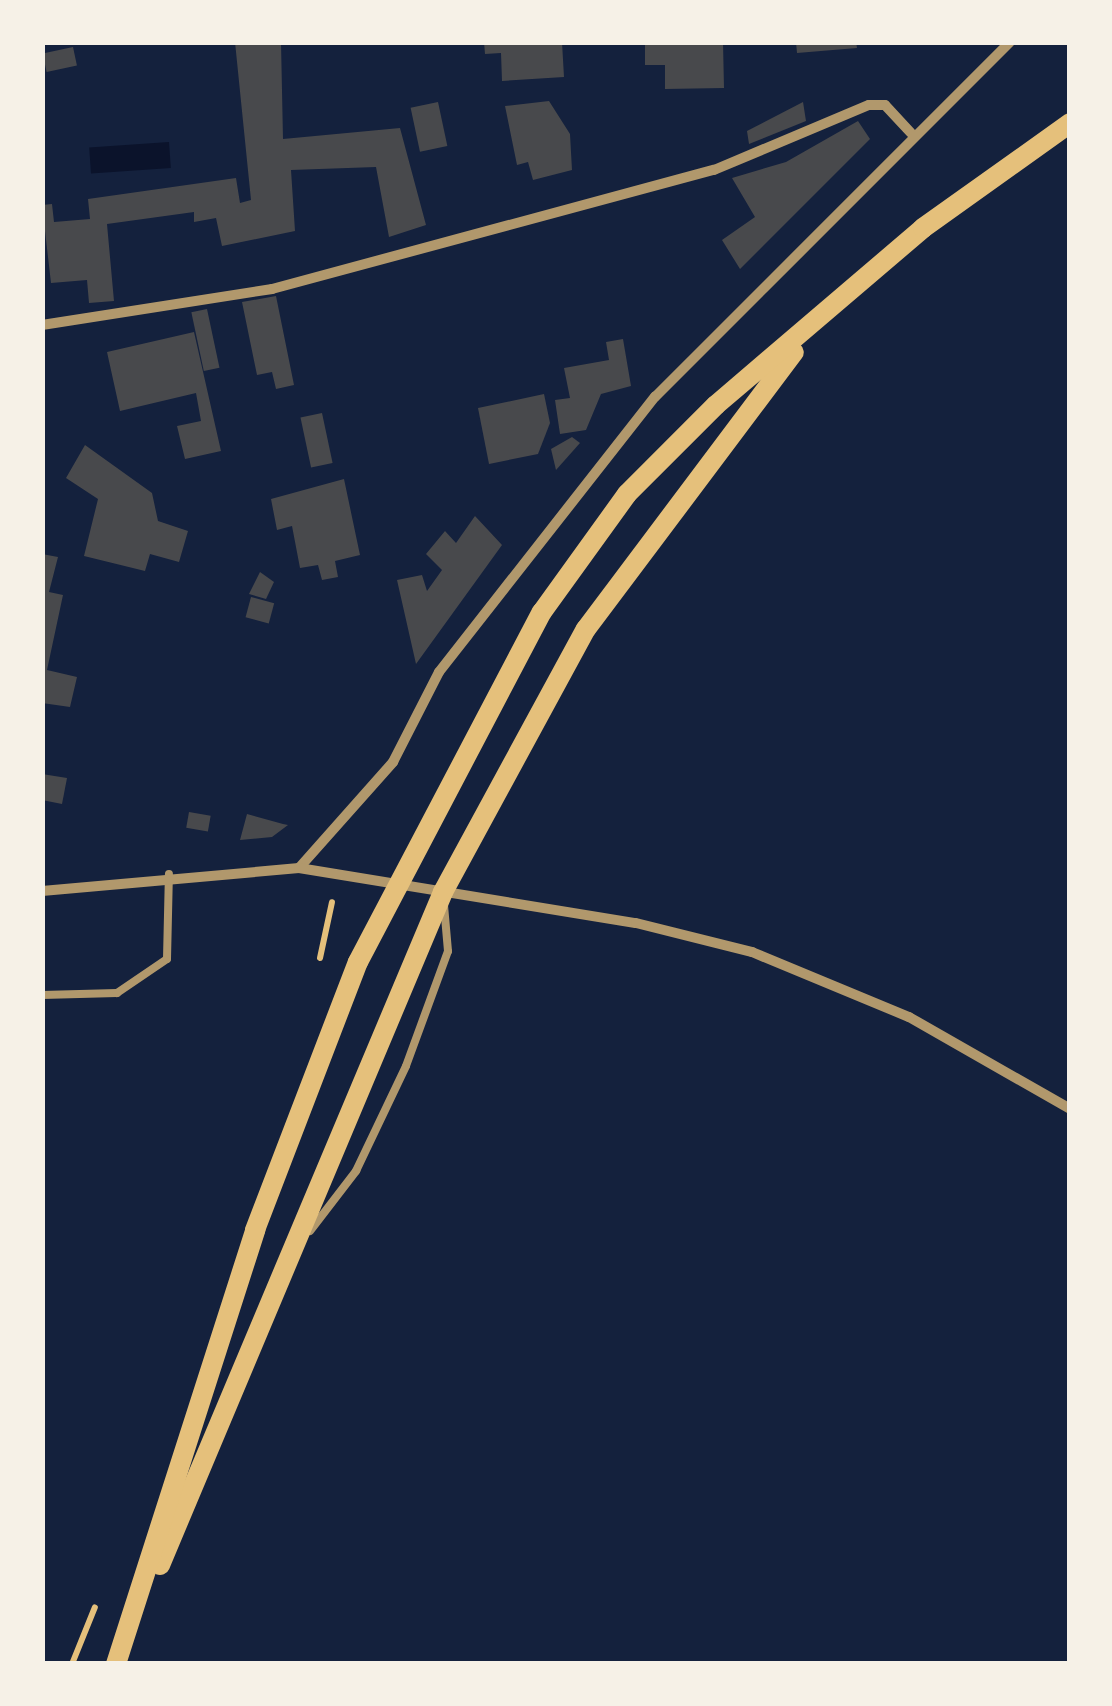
<!DOCTYPE html>
<html>
<head>
<meta charset="utf-8">
<style>
	body { margin:0 }
	#map { position:relative; width:1112px; height:1706px; overflow:hidden; background:#14213d; font-family:Cabin,sans-serif }
	div>[style] { position:absolute }
	[style*='--x'] { left:calc(var(--x)*1px); top:calc(var(--y)*1px); width:calc(var(--w)*1px); rotate:calc(var(--a)*1deg) }
	.water>* { inset:0; background:#0b132b; transform-origin:0 0 }
	.building>* { inset:0; background:#48494c; transform-origin:0 0 }
	.path>* { height:6px; margin:-3px; padding:0 3px; transform-origin:3px; border-radius:3px; background:#e5c07b }
	.service>* { height:8px; margin:-4px; padding:0 4px; transform-origin:4px; border-radius:4px; background:#b1986c }
	.minor>* { height:10px; margin:-5px; padding:0 5px; transform-origin:5px; border-radius:5px; background:#b1986c }
	.secondary>* { height:20px; margin:-10px; padding:0 10px; transform-origin:10px; border-radius:10px; background:#e5c07b }
	span { translate:-50% -50%; white-space:nowrap; text-align:center; line-height:1.15; -webkit-text-stroke:9px #f6f1e7; paint-order:stroke }
	.frame { position:absolute; inset:0; border:45px solid #f6f1e7; pointer-events:none }
</style>
</head>
<body>
<div id="map">
	<div class="water">
		<i style="left:169px;top:142px;width:26px;height:80px;rotate:86deg"></i>
	</div>
	<div class="building">
		<i style="clip-path:polygon(235px 42px,281px 42px,283px 139px,400px 128px,426px 225px,389px 237px,376px 167px,291px 170px,295px 231px,222px 246px,216px 218px,194px 222px,194px 212px,107px 224px,114px 301px,89px 303px,87px 280px,51px 283px,42px 205px,52px 204px,54px 222px,90px 219px,88px 199px,236px 178px,240px 203px,251px 200px)"></i>
		<i style="clip-path:polygon(484px 42px,562px 42px,564px 77px,502px 81px,501px 53px,485px 54px)"></i>
		<i style="clip-path:polygon(645px 42px,723px 42px,724px 88px,665px 89px,665px 65px,645px 65px)"></i>
		<i style="clip-path:polygon(796px 42px,856px 42px,857px 48px,797px 53px)"></i>
		<i style="left:73px;top:47px;width:19px;height:31px;rotate:78deg"></i>
		<i style="clip-path:polygon(549px 101px,570px 134px,572px 170px,533px 180px,528px 162px,517px 165px,505px 106px)"></i>
		<i style="left:438px;top:102px;width:45px;height:28px;rotate:78deg"></i>
		<i style="clip-path:polygon(803px 102px,806px 121px,749px 144px,747px 131px)"></i>
		<i style="clip-path:polygon(858px 121px,870px 139px,740px 269px,722px 240px,755px 217px,732px 178px,786px 162px)"></i>
		<i style="clip-path:polygon(276px 296px,294px 385px,276px 389px,272px 372px,257px 375px,242px 302px)"></i>
		<i style="left:207px;top:309px;width:60px;height:16px;rotate:78deg"></i>
		<i style="clip-path:polygon(194px 332px,221px 451px,185px 459px,177px 426px,201px 421px,196px 393px,120px 411px,107px 352px)"></i>
		<i style="clip-path:polygon(623px 339px,631px 386px,601px 394px,586px 430px,560px 434px,555px 400px,570px 398px,564px 368px,609px 360px,606px 342px)"></i>
		<i style="clip-path:polygon(544px 394px,550px 423px,538px 454px,489px 464px,478px 408px)"></i>
		<i style="left:322px;top:413px;width:51px;height:22px;rotate:78deg"></i>
		<i style="clip-path:polygon(572px 437px,580px 443px,556px 470px,551px 449px)"></i>
		<i style="clip-path:polygon(85px 445px,152px 493px,158px 521px,188px 531px,179px 562px,150px 554px,145px 571px,84px 556px,98px 499px,66px 478px)"></i>
		<i style="clip-path:polygon(344px 479px,360px 555px,335px 561px,338px 577px,322px 580px,318px 565px,300px 568px,292px 526px,277px 530px,271px 499px)"></i>
		<i style="clip-path:polygon(475px 516px,502px 545px,416px 664px,397px 580px,422px 575px,427px 591px,442px 570px,426px 554px,445px 531px,456px 543px)"></i>
		<i style="clip-path:polygon(42px 554px,58px 557px,49px 592px,63px 595px,47px 670px,77px 677px,70px 707px,42px 703px)"></i>
		<i style="clip-path:polygon(260px 572px,274px 582px,266px 599px,249px 594px)"></i>
		<i style="left:251px;top:597px;width:24px;height:21px;rotate:15deg"></i>
		<i style="clip-path:polygon(42px 774px,67px 778px,62px 804px,42px 800px)"></i>
		<i style="left:189px;top:812px;width:22px;height:16px;rotate:10deg"></i>
		<i style="clip-path:polygon(247px 814px,283px 824px,288px 825px,272px 837px,240px 840px)"></i>
	</div>
	<div class="path">
		<i style="--x:320;--y:958;--w:57;--a:-77.9"></i>
		<i style="--x:72;--y:1664;--w:61;--a:-68"></i>
	</div>
	<div class="service">
		<i style="--x:42;--y:995;--w:75;--a:-1.5"></i>
		<i style="--x:117;--y:993;--w:60;--a:-34.2"></i>
		<i style="--x:167;--y:959;--w:85;--a:-88.7"></i>
		<i style="--x:310;--y:1231;--w:76;--a:-52.5"></i>
		<i style="--x:356;--y:1171;--w:116;--a:-64.5"></i>
		<i style="--x:406;--y:1066;--w:122;--a:-69.9"></i>
		<i style="--x:448;--y:951;--w:46;--a:-95"></i>
	</div>
	<div class="minor">
		<i style="--x:42;--y:325;--w:233;--a:-8.9"></i>
		<i style="--x:272;--y:289;--w:458;--a:-15.1"></i>
		<i style="--x:714;--y:170;--w:168;--a:-22.8"></i>
		<i style="--x:869;--y:105;--w:16;--a:0"></i>
		<i style="--x:885;--y:105;--w:38;--a:47"></i>
		<i style="--x:299;--y:868;--w:142;--a:-48.4"></i>
		<i style="--x:393;--y:762;--w:101;--a:-62.9"></i>
		<i style="--x:439;--y:672;--w:350;--a:-51.9"></i>
		<i style="--x:655;--y:397;--w:502;--a:-45"></i>
		<i style="--x:42;--y:891;--w:258;--a:-5.1"></i>
		<i style="--x:299;--y:868;--w:341;--a:9.3"></i>
		<i style="--x:636;--y:923;--w:120;--a:14"></i>
		<i style="--x:752;--y:952;--w:170;--a:22.5"></i>
		<i style="--x:909;--y:1017;--w:185;--a:29.7"></i>
	</div>
	<div class="secondary">
		<i style="--x:160;--y:1565;--w:730;--a:-67.19"></i>
		<i style="--x:443;--y:892;--w:299;--a:-61.5"></i>
		<i style="--x:586;--y:629;--w:346;--a:-53.1"></i>
		<i style="--x:116;--y:1664;--w:456;--a:-72.2"></i>
		<i style="--x:255;--y:1230;--w:287;--a:-69"></i>
		<i style="--x:358;--y:962;--w:395;--a:-62.3"></i>
		<i style="--x:542;--y:612;--w:145;--a:-54.2"></i>
		<i style="--x:627;--y:494;--w:126;--a:-45"></i>
		<i style="--x:716;--y:405;--w:272;--a:-40.5"></i>
		<i style="--x:923;--y:228;--w:181;--a:-35.5"></i>
	</div>
	<div class="frame"></div>
</div>
</body>
</html>
